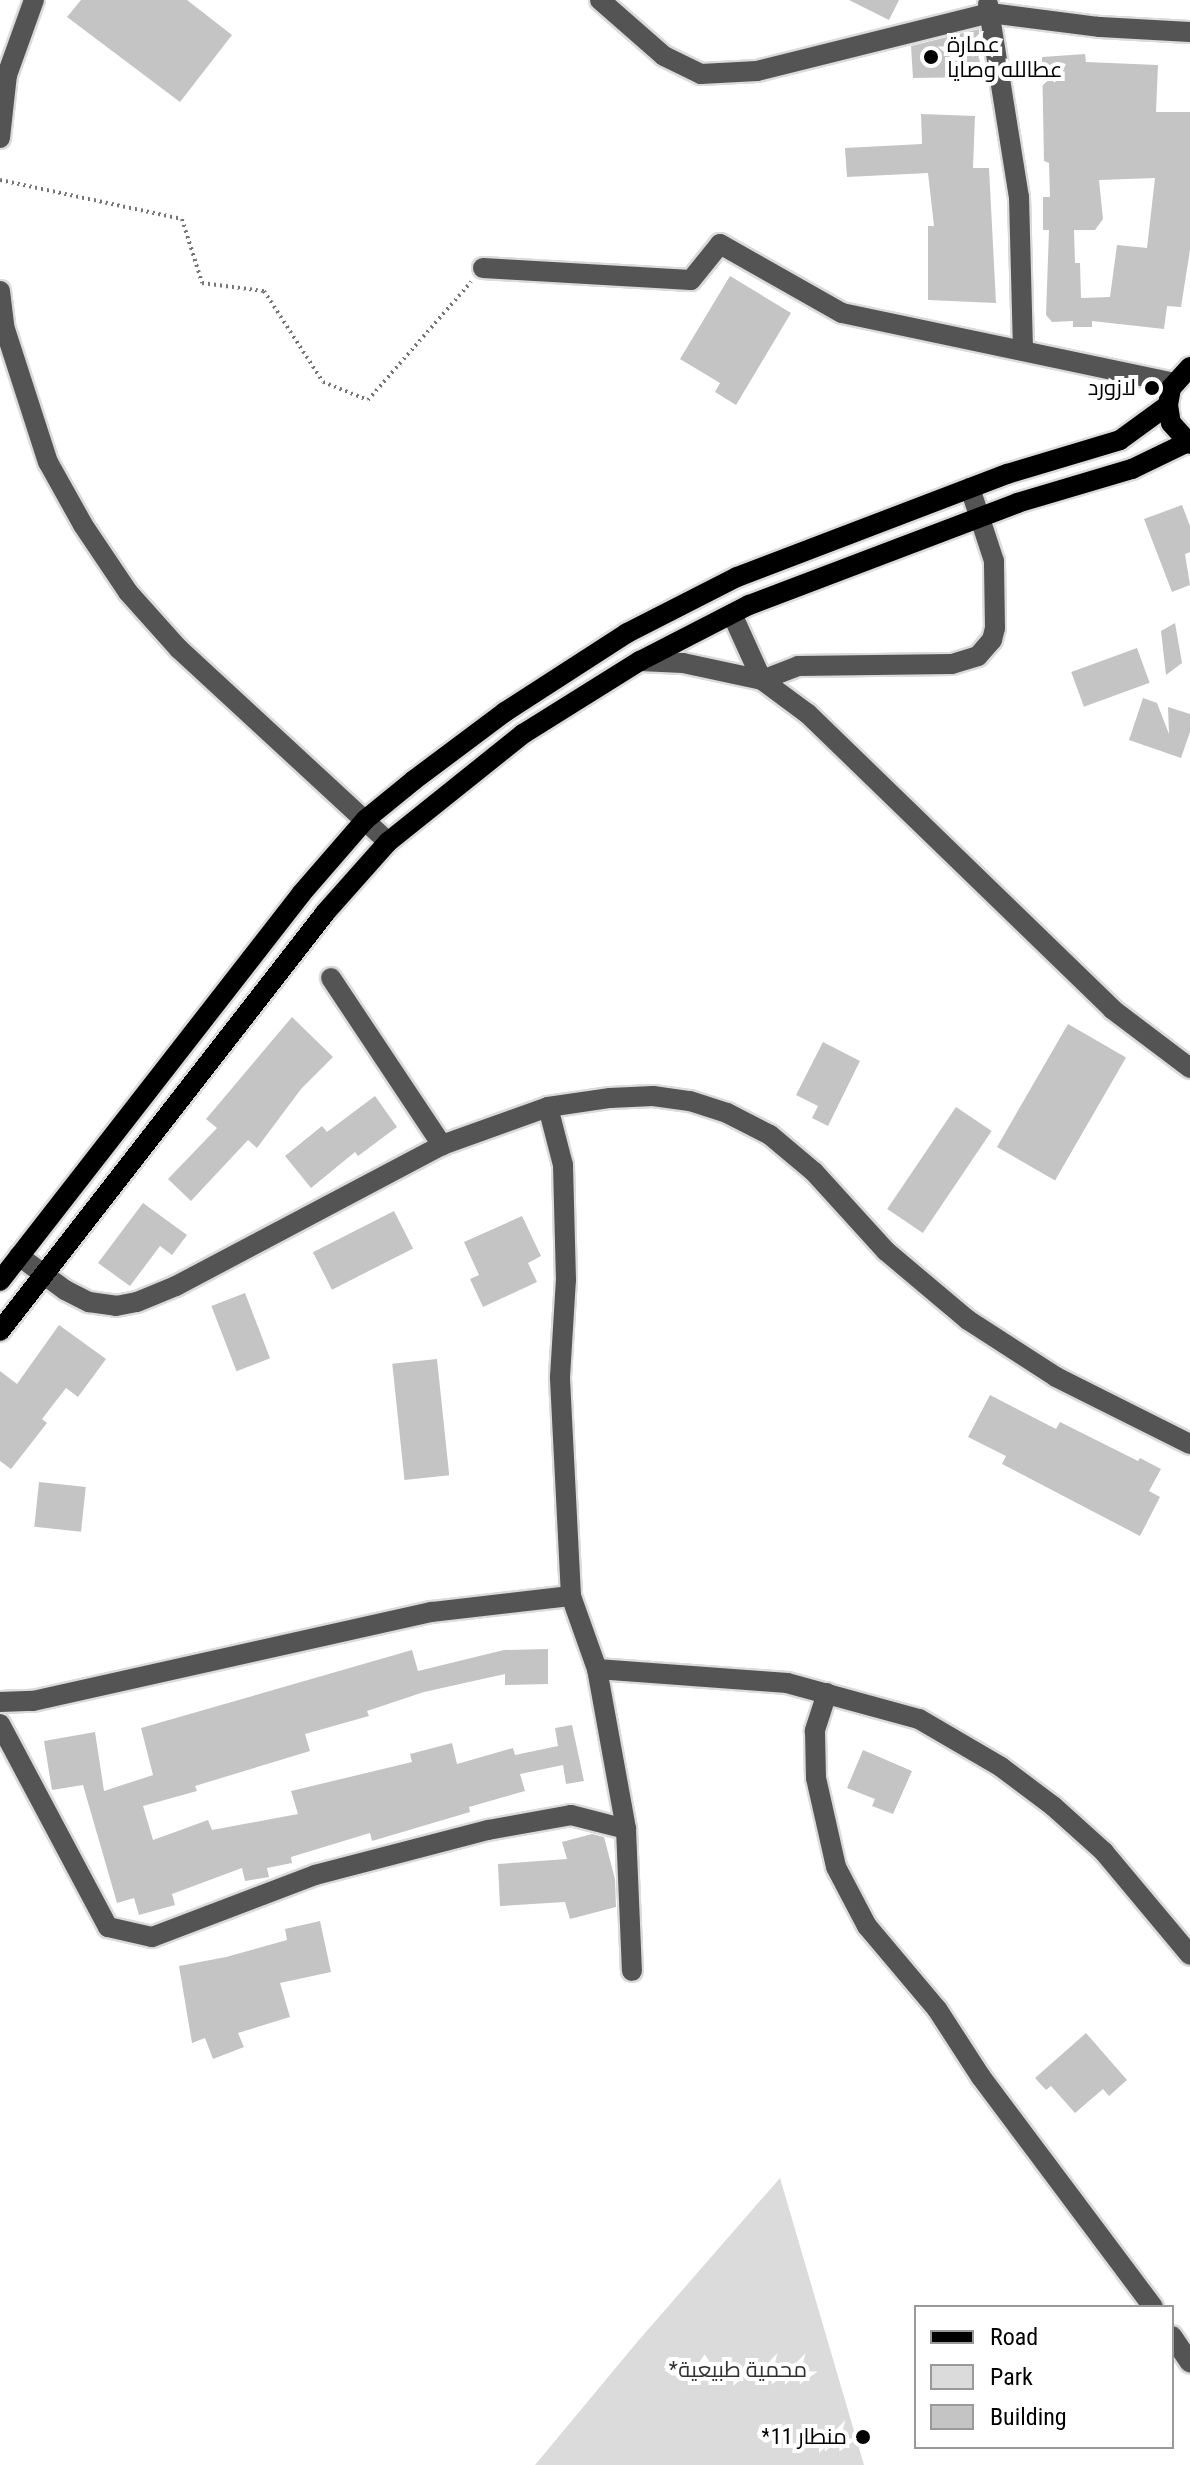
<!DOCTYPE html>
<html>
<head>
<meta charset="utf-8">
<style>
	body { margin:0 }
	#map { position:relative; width:1190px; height:2465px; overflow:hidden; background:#fff; font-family:"Roboto Condensed",Cairo,sans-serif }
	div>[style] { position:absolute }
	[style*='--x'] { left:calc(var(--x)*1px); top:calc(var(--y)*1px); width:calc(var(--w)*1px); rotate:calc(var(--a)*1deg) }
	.green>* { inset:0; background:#dbdbdb }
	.building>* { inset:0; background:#c4c4c4; transform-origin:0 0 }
	.path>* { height:4px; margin-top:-2px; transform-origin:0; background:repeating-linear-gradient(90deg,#767676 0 2px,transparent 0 6px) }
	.roads { filter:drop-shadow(2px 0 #dbdbdb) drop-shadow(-2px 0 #dbdbdb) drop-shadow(0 2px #dbdbdb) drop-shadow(0 -2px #dbdbdb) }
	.minor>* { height:20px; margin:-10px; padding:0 10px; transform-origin:10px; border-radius:10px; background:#545454 }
	.major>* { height:20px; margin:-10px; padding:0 10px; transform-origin:10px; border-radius:10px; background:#000 }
	.dots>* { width:22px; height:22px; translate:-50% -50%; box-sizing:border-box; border:4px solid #fff; border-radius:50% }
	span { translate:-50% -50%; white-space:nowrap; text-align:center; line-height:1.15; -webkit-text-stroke:8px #fff; paint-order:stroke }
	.poi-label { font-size:22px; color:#000 }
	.left { translate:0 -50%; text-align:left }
	.right { translate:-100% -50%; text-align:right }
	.park-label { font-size:22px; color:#323232 }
	.legend { position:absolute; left:914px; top:2305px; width:260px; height:144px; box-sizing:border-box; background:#fff; border:2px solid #999; margin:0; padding:10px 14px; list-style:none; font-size:24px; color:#000 }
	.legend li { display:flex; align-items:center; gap:16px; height:40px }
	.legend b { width:40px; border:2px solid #999 }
</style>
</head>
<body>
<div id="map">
	<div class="green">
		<i style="clip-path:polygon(780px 2178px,864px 2465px,535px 2465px,638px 2341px)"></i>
	</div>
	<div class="building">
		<i style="clip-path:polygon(81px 0,187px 0,232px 35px,180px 102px,67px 17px)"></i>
		<i style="clip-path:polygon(849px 0,899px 0,889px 20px)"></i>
		<i style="clip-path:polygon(979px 29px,980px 77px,913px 78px,911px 46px)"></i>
		<i style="clip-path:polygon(evenodd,1085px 54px,1086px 62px,1158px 65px,1156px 112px,1190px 112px,1190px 250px,1181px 307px,1167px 306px,1164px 329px,1092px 321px,1092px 327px,1073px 327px,1073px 321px,1052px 322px,1046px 315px,1049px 230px,1043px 230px,1043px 197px,1050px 197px,1049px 163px,1044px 161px,1042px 57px,1085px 54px,1155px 178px,1147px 248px,1117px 245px,1110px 297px,1081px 298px,1080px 263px,1075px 263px,1074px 230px,1095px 230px,1103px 219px,1099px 180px,1155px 178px)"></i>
		<i style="clip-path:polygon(921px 114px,975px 116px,973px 168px,989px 168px,996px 303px,928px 300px,928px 226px,934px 226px,928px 173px,847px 177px,845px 148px,922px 144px)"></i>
		<i style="clip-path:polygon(730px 276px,791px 313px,736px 405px,715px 392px,720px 383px,680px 359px)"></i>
		<i style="clip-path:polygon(1182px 505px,1190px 526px,1190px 552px,1185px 554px,1190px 585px,1172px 592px,1144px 519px)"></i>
		<i style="clip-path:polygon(1175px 623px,1182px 663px,1166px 675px,1161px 631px)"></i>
		<i style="left:1137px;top:648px;width:37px;height:70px;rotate:70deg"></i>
		<i style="clip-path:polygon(1143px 698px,1157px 703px,1169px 734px,1168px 707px,1190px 714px,1190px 732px,1181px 758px,1129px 740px)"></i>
		<i style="clip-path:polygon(292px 1017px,333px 1057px,301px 1089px,257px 1148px,248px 1140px,191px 1201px,168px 1179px,217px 1128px,206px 1119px)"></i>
		<i style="left:1068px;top:1024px;width:67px;height:142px;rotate:30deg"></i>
		<i style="clip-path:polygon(823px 1042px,860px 1061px,828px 1126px,812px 1118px,818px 1106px,796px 1095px)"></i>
		<i style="clip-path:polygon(375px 1096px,397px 1127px,358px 1156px,355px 1152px,311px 1188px,285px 1156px,322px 1126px,327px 1132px)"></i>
		<i style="left:956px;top:1107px;width:43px;height:123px;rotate:34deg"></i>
		<i style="clip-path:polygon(143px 1203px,187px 1235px,172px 1255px,160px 1246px,130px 1286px,98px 1263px)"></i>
		<i style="left:394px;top:1211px;width:42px;height:91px;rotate:63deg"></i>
		<i style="clip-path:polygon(522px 1216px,541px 1256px,528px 1263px,537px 1282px,483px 1307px,470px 1279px,479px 1275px,464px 1242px)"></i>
		<i style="left:245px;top:1293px;width:70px;height:36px;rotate:69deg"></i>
		<i style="clip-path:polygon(59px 1325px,106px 1359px,78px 1397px,66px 1388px,42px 1419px,47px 1423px,11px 1469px,0 1461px,0 1371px,17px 1384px)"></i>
		<i style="left:437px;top:1359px;width:117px;height:45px;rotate:84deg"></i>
		<i style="clip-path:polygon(990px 1395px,1056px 1429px,1060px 1422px,1138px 1461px,1140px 1458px,1161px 1469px,1149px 1491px,1160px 1497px,1140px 1536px,1002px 1464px,1006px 1456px,968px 1437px)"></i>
		<i style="left:39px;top:1482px;width:47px;height:45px;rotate:6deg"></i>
		<i style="clip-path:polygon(548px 1649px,548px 1684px,505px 1685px,505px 1674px,424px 1692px,367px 1711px,369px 1716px,305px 1734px,310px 1751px,195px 1786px,197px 1791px,143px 1806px,153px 1840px,208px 1820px,212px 1830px,298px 1814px,291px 1791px,412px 1762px,410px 1754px,452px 1743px,457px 1764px,513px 1748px,515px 1755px,558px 1746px,555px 1728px,572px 1725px,584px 1781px,566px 1784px,563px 1765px,520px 1774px,525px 1791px,469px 1807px,470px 1812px,372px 1841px,370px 1833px,291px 1857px,292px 1863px,267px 1868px,269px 1877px,245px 1881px,242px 1868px,172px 1894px,175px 1905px,139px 1915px,134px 1898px,117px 1903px,83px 1785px,52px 1790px,44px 1741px,95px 1732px,104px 1791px,153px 1775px,141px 1728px,412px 1650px,418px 1671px,504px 1650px)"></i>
		<i style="clip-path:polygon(863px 1750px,912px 1771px,893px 1814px,872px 1806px,875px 1799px,847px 1788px)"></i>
		<i style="clip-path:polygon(592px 1834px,604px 1837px,615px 1879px,616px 1907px,570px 1919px,565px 1902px,500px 1906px,498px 1864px,567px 1859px,562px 1842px)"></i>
		<i style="clip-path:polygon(320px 1921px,331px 1972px,280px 1983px,290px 2017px,238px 2033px,244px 2047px,213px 2059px,205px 2038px,192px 2043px,179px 1966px,226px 1957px,287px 1940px,285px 1929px)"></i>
		<i style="clip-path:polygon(1086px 2033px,1127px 2080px,1109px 2096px,1103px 2089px,1075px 2113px,1051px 2086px,1046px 2090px,1035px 2078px)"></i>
	</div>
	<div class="path">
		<i style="--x:0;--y:180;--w:186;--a:12.1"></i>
		<i style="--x:182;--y:219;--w:67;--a:72.6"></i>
		<i style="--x:202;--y:283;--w:63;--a:7.4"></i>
		<i style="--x:264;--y:291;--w:108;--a:57"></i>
		<i style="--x:323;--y:382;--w:48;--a:21.8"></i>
		<i style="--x:368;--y:400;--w:157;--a:-48.9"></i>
	</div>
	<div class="roads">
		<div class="minor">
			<i style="--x:600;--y:0;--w:85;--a:41.2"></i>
			<i style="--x:664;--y:56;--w:41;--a:25.9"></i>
			<i style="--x:701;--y:74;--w:56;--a:-3.1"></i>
			<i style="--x:757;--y:71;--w:240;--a:-14"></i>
			<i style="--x:990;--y:13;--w:111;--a:7.3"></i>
			<i style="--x:1100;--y:27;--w:90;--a:3.2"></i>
			<i style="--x:988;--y:4;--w:195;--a:80.9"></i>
			<i style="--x:1019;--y:197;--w:154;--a:88.5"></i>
			<i style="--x:0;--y:138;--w:63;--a:-83.7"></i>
			<i style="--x:7;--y:75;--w:80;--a:-70.2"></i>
			<i style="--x:483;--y:268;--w:208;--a:3.3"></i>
			<i style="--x:691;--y:280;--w:46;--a:-51.1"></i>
			<i style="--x:720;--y:244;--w:140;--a:29.5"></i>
			<i style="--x:842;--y:313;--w:339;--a:11.9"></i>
			<i style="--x:0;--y:291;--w:35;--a:83"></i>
			<i style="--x:4;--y:326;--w:143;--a:72.1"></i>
			<i style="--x:48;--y:462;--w:72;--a:60.9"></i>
			<i style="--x:83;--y:525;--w:81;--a:56.1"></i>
			<i style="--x:128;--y:592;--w:76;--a:48.2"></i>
			<i style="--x:179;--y:649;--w:284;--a:42.7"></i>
			<i style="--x:732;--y:614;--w:72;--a:65.6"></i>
			<i style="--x:640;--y:661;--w:43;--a:2.7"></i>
			<i style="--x:683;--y:663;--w:81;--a:12.1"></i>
			<i style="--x:762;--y:680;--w:57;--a:36.5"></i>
			<i style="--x:808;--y:714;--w:424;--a:44.1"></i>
			<i style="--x:1112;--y:1009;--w:98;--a:37.1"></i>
			<i style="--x:762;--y:680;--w:39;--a:-21"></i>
			<i style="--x:798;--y:666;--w:154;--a:-0.7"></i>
			<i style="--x:952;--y:664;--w:27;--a:-17"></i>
			<i style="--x:978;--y:656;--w:21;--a:-49"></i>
			<i style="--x:992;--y:640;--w:12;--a:-76"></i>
			<i style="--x:995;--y:628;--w:67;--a:-90.9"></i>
			<i style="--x:994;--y:561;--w:77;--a:-108.2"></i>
			<i style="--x:331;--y:978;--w:201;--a:56.4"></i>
			<i style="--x:19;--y:1256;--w:57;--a:36.5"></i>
			<i style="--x:65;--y:1290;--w:27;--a:27"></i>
			<i style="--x:89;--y:1302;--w:27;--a:8"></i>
			<i style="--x:116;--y:1306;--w:21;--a:-11"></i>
			<i style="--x:137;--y:1302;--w:42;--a:-22.3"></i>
			<i style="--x:176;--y:1286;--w:301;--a:-27.9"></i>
			<i style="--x:442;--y:1145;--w:113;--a:-19.7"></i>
			<i style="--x:548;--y:1107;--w:63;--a:-8.3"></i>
			<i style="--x:610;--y:1098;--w:43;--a:-2.7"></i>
			<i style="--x:653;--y:1096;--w:37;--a:8"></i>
			<i style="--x:690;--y:1101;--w:39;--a:18"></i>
			<i style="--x:727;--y:1113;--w:48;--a:27.1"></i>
			<i style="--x:770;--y:1135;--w:57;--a:40.1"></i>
			<i style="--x:814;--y:1172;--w:107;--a:47.7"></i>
			<i style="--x:886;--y:1251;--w:107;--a:40.1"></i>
			<i style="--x:968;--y:1320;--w:105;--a:32.9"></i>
			<i style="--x:1056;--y:1377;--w:150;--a:26.6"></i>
			<i style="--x:571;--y:1596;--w:77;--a:70.4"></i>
			<i style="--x:597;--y:1669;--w:163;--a:79.7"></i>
			<i style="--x:626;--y:1829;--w:142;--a:87.6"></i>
			<i style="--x:597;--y:1669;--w:191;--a:4.2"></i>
			<i style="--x:787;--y:1683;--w:137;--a:15.3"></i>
			<i style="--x:919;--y:1719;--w:95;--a:30.3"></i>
			<i style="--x:1001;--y:1767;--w:65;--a:36.9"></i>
			<i style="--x:1053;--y:1806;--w:69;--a:42"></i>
			<i style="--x:1104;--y:1852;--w:134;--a:50.1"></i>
			<i style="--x:827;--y:1693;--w:40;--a:108"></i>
			<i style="--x:815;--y:1731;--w:47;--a:88.8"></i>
			<i style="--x:816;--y:1778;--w:91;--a:77.3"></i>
			<i style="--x:836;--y:1867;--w:67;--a:62.3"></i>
			<i style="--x:867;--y:1926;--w:109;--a:49.9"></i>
			<i style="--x:937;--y:2009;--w:81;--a:57.1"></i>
			<i style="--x:981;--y:2077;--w:287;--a:53.2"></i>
			<i style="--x:0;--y:1702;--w:33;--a:-2"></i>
			<i style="--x:33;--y:1701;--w:409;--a:-12.6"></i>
			<i style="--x:432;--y:1612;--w:140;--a:-6.6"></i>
			<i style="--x:571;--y:1596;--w:219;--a:-92.9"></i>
			<i style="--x:560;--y:1377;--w:97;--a:-86.5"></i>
			<i style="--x:566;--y:1280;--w:115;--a:-91.5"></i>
			<i style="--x:563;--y:1165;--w:60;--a:-104.5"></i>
			<i style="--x:0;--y:1724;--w:230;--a:62"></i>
			<i style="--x:108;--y:1927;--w:45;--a:12.8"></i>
			<i style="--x:152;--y:1937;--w:174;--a:-20.8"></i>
			<i style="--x:315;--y:1875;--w:179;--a:-14.6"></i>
			<i style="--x:488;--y:1830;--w:84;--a:-10.2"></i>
			<i style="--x:571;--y:1815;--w:57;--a:14.3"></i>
			<i style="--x:1172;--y:2336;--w:32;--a:56"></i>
		</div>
		<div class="major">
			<i style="--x:1190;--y:367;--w:28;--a:132"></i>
			<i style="--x:1171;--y:388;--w:17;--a:100"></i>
			<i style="--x:1168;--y:405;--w:18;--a:81"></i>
			<i style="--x:1171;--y:423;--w:28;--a:48"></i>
			<i style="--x:0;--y:1281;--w:490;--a:-52.1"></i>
			<i style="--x:301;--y:894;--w:98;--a:-49.1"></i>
			<i style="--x:365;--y:820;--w:63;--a:-39.2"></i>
			<i style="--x:414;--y:780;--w:114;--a:-36.8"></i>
			<i style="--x:505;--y:712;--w:145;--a:-32.9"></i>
			<i style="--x:627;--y:633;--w:123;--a:-27"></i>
			<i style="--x:737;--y:577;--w:289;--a:-20.9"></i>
			<i style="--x:1007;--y:474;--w:118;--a:-16.7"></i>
			<i style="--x:1120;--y:440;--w:59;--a:-36.1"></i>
			<i style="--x:0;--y:1331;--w:529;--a:-52.13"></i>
			<i style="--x:325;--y:913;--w:95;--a:-48.4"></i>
			<i style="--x:388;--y:842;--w:173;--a:-38.7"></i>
			<i style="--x:523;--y:734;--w:138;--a:-32"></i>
			<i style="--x:640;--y:661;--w:123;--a:-27.2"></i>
			<i style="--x:749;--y:605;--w:287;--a:-20.8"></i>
			<i style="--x:1017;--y:503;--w:120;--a:-16.5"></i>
			<i style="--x:1132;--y:469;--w:62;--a:-25.7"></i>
		</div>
	</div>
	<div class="dots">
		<i style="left:931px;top:57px;background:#000"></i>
		<i style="left:1152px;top:388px;background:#000"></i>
		<i style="left:863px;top:2437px;background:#000"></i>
	</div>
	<div class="poi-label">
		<span class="left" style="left:947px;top:57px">عمارة<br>عطالله وصايا</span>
		<span class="right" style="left:1136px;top:388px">لازورد</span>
		<span class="right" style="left:847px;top:2437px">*منطار 11</span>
	</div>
	<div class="park-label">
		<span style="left:738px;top:2370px">*محمية طبيعية</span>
	</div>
	<ul class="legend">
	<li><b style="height:10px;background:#000"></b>Road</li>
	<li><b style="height:22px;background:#dbdbdb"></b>Park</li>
	<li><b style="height:22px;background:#c4c4c4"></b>Building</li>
	</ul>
</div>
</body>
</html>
